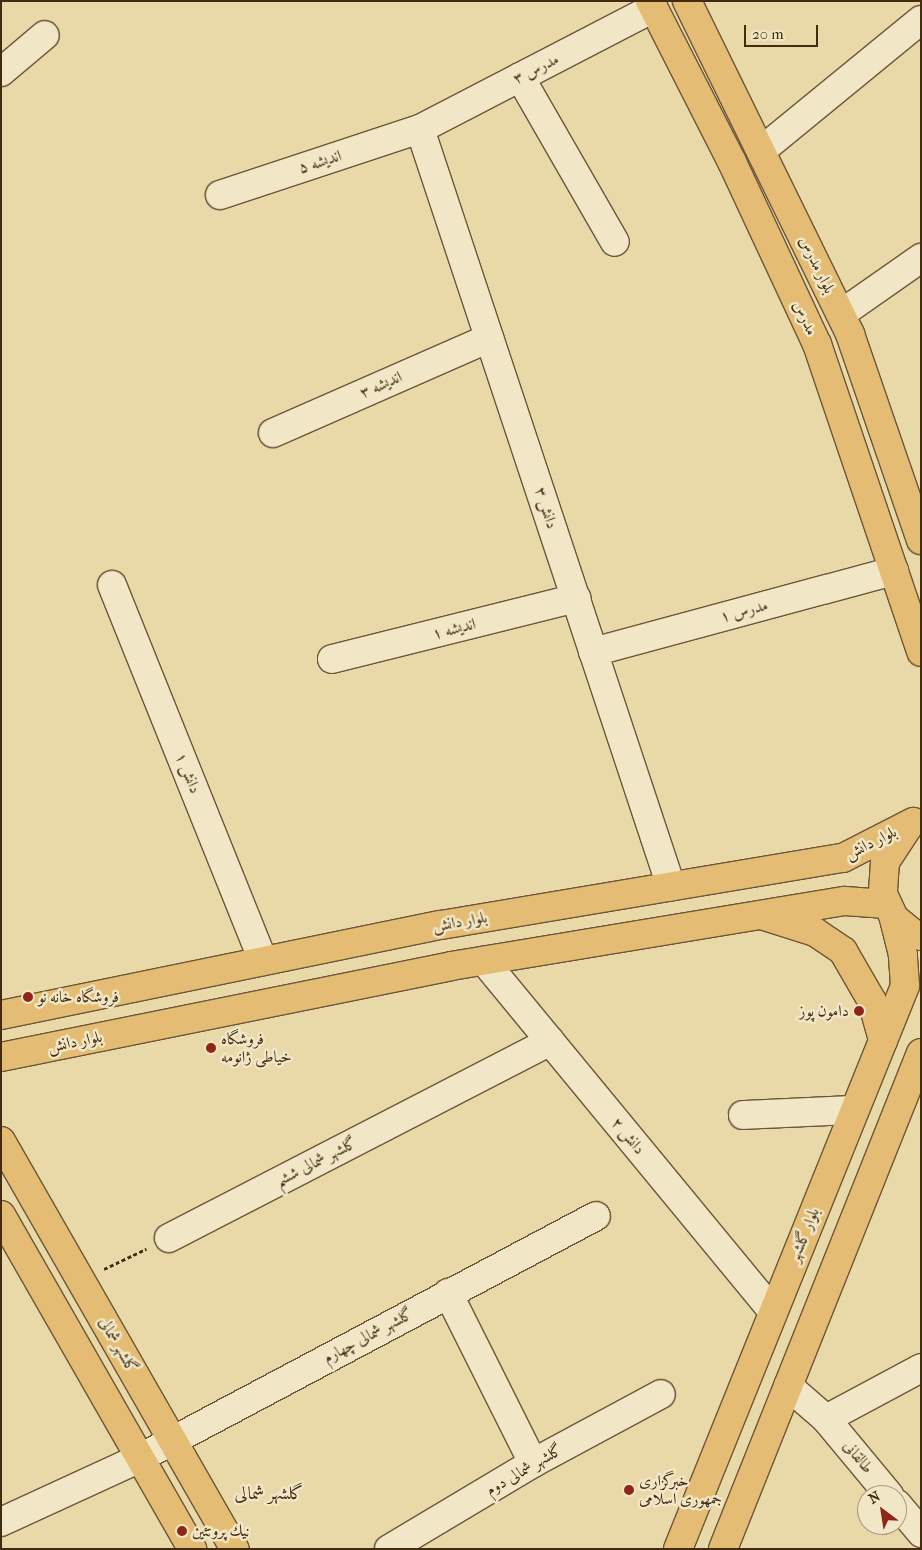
<!DOCTYPE html>
<html>
<head>
<meta charset="utf-8">
<style>
	body { margin:0 }
	#map { position:relative; width:922px; height:1550px; overflow:hidden; background:#e9d8a8; font-family:"IM FELL French Canon",Amiri,serif }
	div>[style] { position:absolute }
	[style*='--x'] { left:calc(var(--x)*1px); top:calc(var(--y)*1px); width:calc(var(--w)*1px); rotate:calc(var(--a)*1deg) }
	.path>* { height:3px; margin-top:-1.5px; transform-origin:0; background:repeating-linear-gradient(90deg,#432b12 0 4px,transparent 0 6.5px) }
	.roads { filter:drop-shadow(1px 0 #6c5638) drop-shadow(-1px 0 #6c5638) drop-shadow(0 1px #6c5638) drop-shadow(0 -1px #6c5638) }
	.minor>* { height:28px; margin:-14px; padding:0 14px; transform-origin:14px; border-radius:14px; background:#f1e6c6 }
	.major>* { height:28px; margin:-14px; padding:0 14px; transform-origin:14px; border-radius:14px; background:#e4bc74 }
	.dots>* { width:14px; height:14px; translate:-50% -50%; box-sizing:border-box; border:2px solid #f1e6c6; border-radius:50% }
	span { translate:-50% -50%; white-space:nowrap; text-align:center; line-height:1.15; -webkit-text-stroke:5px #f1e6c6; paint-order:stroke }
	.street-label { font-size:16px; color:#432b12 }
	.poi-label { font-size:16px; color:#432b12 }
	.left { translate:0 -50%; text-align:left }
	.right { translate:-100% -50%; text-align:right }
	.neighbourhood-label { font-size:18px; color:#432b12 }
	.frame { position:absolute; inset:0; border:2px solid #432b12; pointer-events:none }
	.north { position:absolute; left:857px; top:1485px; width:50px; height:50px; box-sizing:border-box; background:#f1e6c6; border:1px solid #ab9b7e; border-radius:50%; rotate:329deg; font-size:14px; font-weight:700; line-height:20px; text-align:center; color:#432b12 }
	.north::after { content:''; display:block; margin:auto; width:18px; height:22px; background:#8f2418; clip-path:polygon(50% 0,100% 100%,50% 72%,0 100%) }
	.scale { position:absolute; left:744px; top:25px; width:74px; height:22px; box-sizing:border-box; border:2px solid #432b12; border-top:0; padding-left:6px; font-size:15px; line-height:18px; white-space:nowrap; color:#432b12; -webkit-text-stroke:4px #f1e6c6; paint-order:stroke }
</style>
</head>
<body>
<div id="map">
	<div class="path">
		<i style="--x:104;--y:1269;--w:47;--a:-25.5"></i>
	</div>
	<div class="roads">
		<div class="minor">
			<i style="--x:1;--y:72;--w:57;--a:-40.1"></i>
			<i style="--x:520;--y:77;--w:190;--a:60.1"></i>
			<i style="--x:420;--y:129;--w:798;--a:71.66"></i>
			<i style="--x:762;--y:150;--w:205;--a:-39.3"></i>
			<i style="--x:220;--y:195;--w:211;--a:-18.3"></i>
			<i style="--x:420;--y:129;--w:263;--a:-27.4"></i>
			<i style="--x:841;--y:314;--w:98;--a:-35"></i>
			<i style="--x:273;--y:433;--w:236;--a:-23.7"></i>
			<i style="--x:112;--y:585;--w:405;--a:68.1"></i>
			<i style="--x:593;--y:652;--w:312;--a:-15.1"></i>
			<i style="--x:332;--y:659;--w:252;--a:-14"></i>
			<i style="--x:484;--y:961;--w:454;--a:50.5"></i>
			<i style="--x:743;--y:1115;--w:111;--a:-2.6"></i>
			<i style="--x:169;--y:1238;--w:429;--a:-27.3"></i>
			<i style="--x:448;--y:1293;--w:190;--a:63.4"></i>
			<i style="--x:788;--y:1386;--w:50;--a:41"></i>
			<i style="--x:826;--y:1419;--w:99;--a:50.3"></i>
			<i style="--x:826;--y:1419;--w:108;--a:-28.2"></i>
			<i style="--x:897;--y:1504;--w:38;--a:50"></i>
			<i style="--x:1;--y:1522;--w:153;--a:-24.7"></i>
			<i style="--x:140;--y:1458;--w:516;--a:-27.95"></i>
			<i style="--x:389;--y:1549;--w:168;--a:-30.8"></i>
			<i style="--x:533;--y:1463;--w:145;--a:-28.3"></i>
		</div>
		<div class="major">
			<i style="--x:650;--y:1;--w:181;--a:63"></i>
			<i style="--x:732;--y:162;--w:201;--a:65"></i>
			<i style="--x:817;--y:344;--w:325;--a:71.3"></i>
			<i style="--x:687;--y:1;--w:371;--a:63.9"></i>
			<i style="--x:850;--y:334;--w:218;--a:71"></i>
			<i style="--x:908;--y:827;--w:42;--a:123.3"></i>
			<i style="--x:885;--y:862;--w:32;--a:94"></i>
			<i style="--x:883;--y:894;--w:26;--a:65"></i>
			<i style="--x:894;--y:918;--w:26;--a:39"></i>
			<i style="--x:914;--y:934;--w:7;--a:16"></i>
			<i style="--x:764;--y:916;--w:53;--a:17.4"></i>
			<i style="--x:815;--y:932;--w:34;--a:34"></i>
			<i style="--x:843;--y:951;--w:58;--a:59.9"></i>
			<i style="--x:872;--y:1001;--w:41;--a:74.2"></i>
			<i style="--x:1;--y:1015;--w:449;--a:-11.6"></i>
			<i style="--x:441;--y:925;--w:408;--a:-9.5"></i>
			<i style="--x:843;--y:858;--w:79;--a:-27.2"></i>
			<i style="--x:1;--y:1057;--w:459;--a:-11.4"></i>
			<i style="--x:451;--y:966;--w:399;--a:-9.4"></i>
			<i style="--x:845;--y:901;--w:41;--a:4.2"></i>
			<i style="--x:1;--y:1141;--w:470;--a:60.2"></i>
			<i style="--x:1;--y:1215;--w:385;--a:60.2"></i>
			<i style="--x:678;--y:1549;--w:607;--a:-68.04"></i>
			<i style="--x:905;--y:986;--w:31;--a:-94"></i>
			<i style="--x:903;--y:955;--w:38;--a:-104"></i>
			<i style="--x:723;--y:1549;--w:534;--a:-68.24"></i>
		</div>
	</div>
	<div class="dots">
		<i style="left:28px;top:997px;background:#8f2418"></i>
		<i style="left:859px;top:1011px;background:#8f2418"></i>
		<i style="left:211px;top:1048px;background:#8f2418"></i>
		<i style="left:629px;top:1490px;background:#8f2418"></i>
		<i style="left:182px;top:1531px;background:#8f2418"></i>
	</div>
	<div class="street-label">
		<span style="left:536px;top:69px;rotate:-27deg">مدرس ۳</span>
		<span style="left:320px;top:162px;rotate:-18deg">اندیشه ۵</span>
		<span style="left:817px;top:265px;rotate:64deg">بلوار مدرس</span>
		<span style="left:805px;top:318px;rotate:65deg">مدرس</span>
		<span style="left:381px;top:385px;rotate:-24deg">اندیشه ۳</span>
		<span style="left:546px;top:508px;rotate:72deg">دانش ۳</span>
		<span style="left:744px;top:611px;rotate:-15deg">مدرس ۱</span>
		<span style="left:454px;top:629px;rotate:-14deg">اندیشه ۱</span>
		<span style="left:188px;top:773px;rotate:68deg">دانش ۱</span>
		<span style="left:871px;top:843px;rotate:-26deg">بلوار دانش</span>
		<span style="left:460px;top:922px;rotate:-10deg">بلوار دانش</span>
		<span style="left:75px;top:1042px;rotate:-11deg">بلوار دانش</span>
		<span style="left:628px;top:1136px;rotate:50deg">۲ دانش</span>
		<span style="left:316px;top:1162px;rotate:-27deg">گلشهر شمالی ششم</span>
		<span style="left:804px;top:1235px;rotate:-68deg">بلوار گلشهر</span>
		<span style="left:368px;top:1336px;rotate:-28deg">گلشهر شمالی چهارم</span>
		<span style="left:118px;top:1345px;rotate:60deg">گلشهر شمالی</span>
		<span style="left:858px;top:1457px;rotate:50deg">طالقانی</span>
		<span style="left:524px;top:1470px;rotate:-30deg">گلشهر شمالی دوم</span>
	</div>
	<div class="poi-label">
		<span class="left" style="left:38px;top:997px">فروشگاه خانه نو</span>
		<span class="right" style="left:849px;top:1011px">دامون پوز</span>
		<span class="left" style="left:221px;top:1048px">فروشگاه<br>خیاطی ژانومه</span>
		<span class="left" style="left:639px;top:1490px">خبرگزاری<br>جمهوری اسلامی</span>
		<span class="left" style="left:192px;top:1531px">نيك پروتئين</span>
	</div>
	<div class="neighbourhood-label">
		<span style="left:269px;top:1494px">گلشهر شمالی</span>
	</div>
	<div class="frame"></div>
	<div class="north">N</div>
	<div class="scale">20 m</div>
</div>
</body>
</html>
